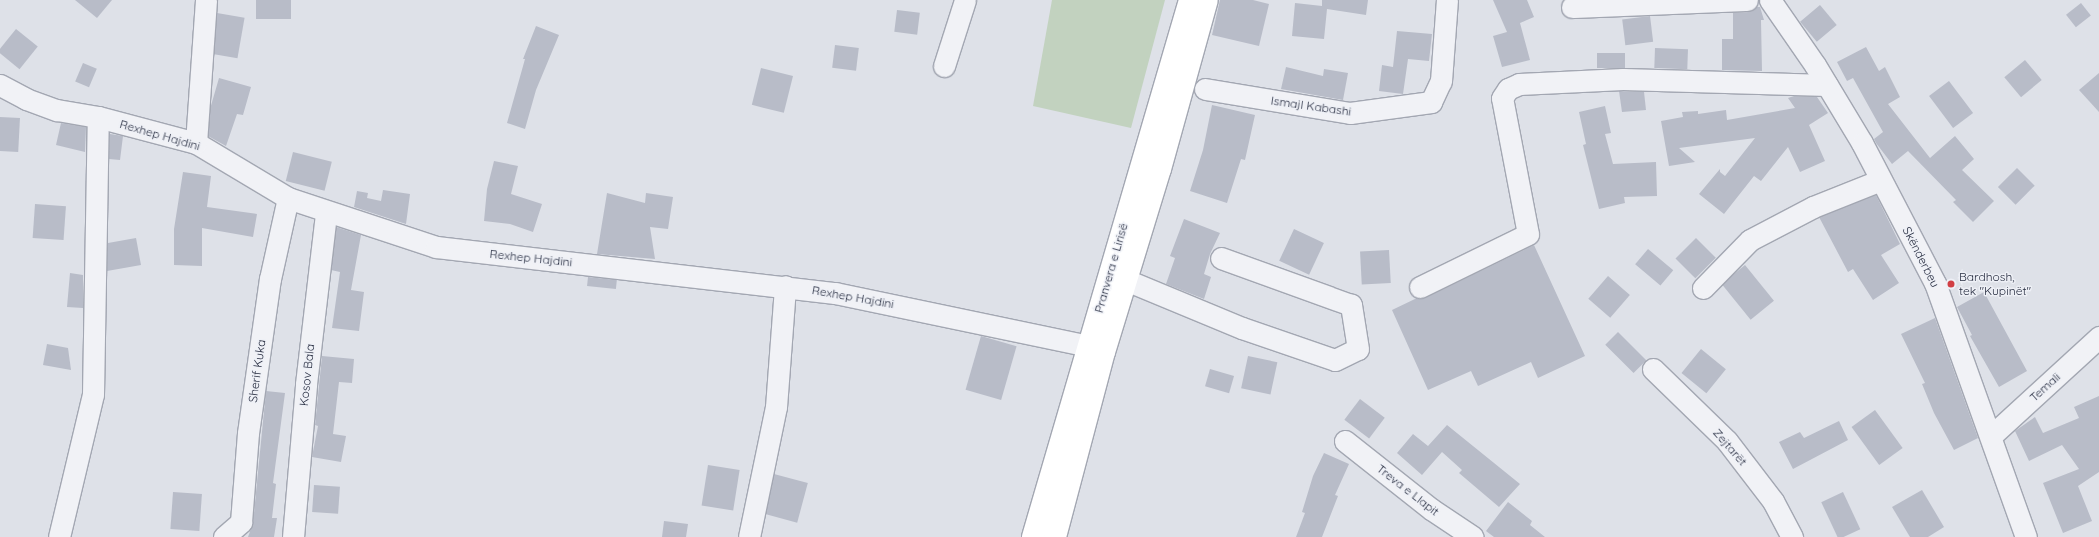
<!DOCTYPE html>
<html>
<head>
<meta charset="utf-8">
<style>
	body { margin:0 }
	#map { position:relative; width:2099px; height:537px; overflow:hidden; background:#dee1e8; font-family:Quicksand,sans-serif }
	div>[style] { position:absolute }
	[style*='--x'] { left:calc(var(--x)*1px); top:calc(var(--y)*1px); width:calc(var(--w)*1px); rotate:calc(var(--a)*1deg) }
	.green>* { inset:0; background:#c2d2bf }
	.building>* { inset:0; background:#b8bcc8; transform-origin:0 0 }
	.roads { filter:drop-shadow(1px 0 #a3a7b2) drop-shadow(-1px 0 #a3a7b2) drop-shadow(0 1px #a3a7b2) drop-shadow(0 -1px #a3a7b2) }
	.minor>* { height:21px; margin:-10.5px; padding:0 10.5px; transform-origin:10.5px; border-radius:10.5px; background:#f1f2f6 }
	.major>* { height:22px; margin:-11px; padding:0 11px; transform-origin:11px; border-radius:11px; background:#fff }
	.dots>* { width:11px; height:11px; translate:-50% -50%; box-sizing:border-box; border:2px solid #eef0f6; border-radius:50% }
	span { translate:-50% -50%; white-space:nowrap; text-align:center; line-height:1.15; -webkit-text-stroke:3px #eef0f6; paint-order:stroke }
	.street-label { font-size:12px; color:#272d40 }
	.poi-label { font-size:12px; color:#272d40 }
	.left { translate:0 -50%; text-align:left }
</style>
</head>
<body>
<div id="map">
	<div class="green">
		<i style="clip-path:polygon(1052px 0,1165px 0,1131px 128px,1033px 106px)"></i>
	</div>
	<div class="building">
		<i style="clip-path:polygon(75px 0,112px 0,97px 18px)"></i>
		<i style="left:256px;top:0;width:35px;height:19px"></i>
		<i style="clip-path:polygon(1220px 0,1253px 0,1269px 4px,1259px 46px,1212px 35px)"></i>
		<i style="clip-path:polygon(1322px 0,1368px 0,1366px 15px,1327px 9px,1324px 39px,1292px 36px,1295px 3px,1322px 6px)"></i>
		<i style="clip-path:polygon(1493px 0,1527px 0,1534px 17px,1520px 23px,1530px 60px,1502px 67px,1493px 36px,1507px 32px)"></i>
		<i style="left:2081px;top:3px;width:16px;height:19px;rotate:52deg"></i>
		<i style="left:1820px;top:5px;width:26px;height:26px;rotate:50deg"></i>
		<i style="clip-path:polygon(1756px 7px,1760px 7px,1764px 20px,1761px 20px,1762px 71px,1722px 70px,1722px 39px,1733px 39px,1733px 13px,1748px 12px)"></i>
		<i style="left:897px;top:10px;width:23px;height:22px;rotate:7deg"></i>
		<i style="left:217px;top:13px;width:28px;height:41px;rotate:10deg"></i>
		<i style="left:1650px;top:16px;width:26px;height:28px;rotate:83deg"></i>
		<i style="clip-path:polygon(536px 26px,559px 35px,536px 90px,525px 129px,507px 123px,525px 59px,523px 59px)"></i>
		<i style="left:16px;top:29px;width:28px;height:29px;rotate:39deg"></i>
		<i style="clip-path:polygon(1397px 31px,1432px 34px,1429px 61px,1408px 59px,1403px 94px,1379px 91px,1382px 65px,1393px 67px)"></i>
		<i style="left:835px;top:45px;width:24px;height:23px;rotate:7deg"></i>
		<i style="clip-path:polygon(1866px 47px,1879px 71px,1885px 67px,1900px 97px,1888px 104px,1930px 158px,1955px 136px,1974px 159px,1962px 170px,1994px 201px,1973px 222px,1953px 202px,1956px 200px,1908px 151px,1892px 164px,1876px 143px,1874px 139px,1883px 132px,1853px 78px,1847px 81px,1837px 62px)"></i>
		<i style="left:1655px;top:48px;width:33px;height:20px;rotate:2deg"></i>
		<i style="left:1597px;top:53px;width:28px;height:15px"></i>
		<i style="left:2025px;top:60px;width:26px;height:27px;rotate:50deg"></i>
		<i style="left:83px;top:63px;width:15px;height:20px;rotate:23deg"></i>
		<i style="clip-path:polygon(1286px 67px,1323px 76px,1324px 69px,1348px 73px,1343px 100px,1281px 89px)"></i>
		<i style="left:761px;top:68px;width:33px;height:38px;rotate:14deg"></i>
		<i style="clip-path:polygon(2099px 73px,2099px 112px,2079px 90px)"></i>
		<i style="clip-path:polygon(219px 78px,251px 87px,243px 115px,237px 114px,226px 146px,208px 136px,210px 109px)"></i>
		<i style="left:1949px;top:81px;width:40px;height:25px;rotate:53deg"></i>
		<i style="clip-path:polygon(1619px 91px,1644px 92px,1646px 110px,1622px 112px)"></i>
		<i style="clip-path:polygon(1794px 96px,1817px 97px,1828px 113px,1809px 125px,1825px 161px,1800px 172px,1788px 147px,1761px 181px,1754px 176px,1724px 214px,1699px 194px,1720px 169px,1720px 172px,1725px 176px,1755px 138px,1679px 148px,1695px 162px,1669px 166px,1661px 121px,1683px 117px,1682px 112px,1698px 111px,1698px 114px,1726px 110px,1727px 120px,1795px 108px,1788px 98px)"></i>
		<i style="clip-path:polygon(1212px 105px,1255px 115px,1245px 160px,1241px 159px,1227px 203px,1190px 191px,1203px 150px)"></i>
		<i style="clip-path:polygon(1605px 106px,1611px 133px,1605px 134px,1613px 164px,1656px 162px,1657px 196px,1624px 197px,1625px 203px,1599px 209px,1583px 145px,1586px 144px,1579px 112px)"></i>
		<i style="left:0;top:117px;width:20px;height:34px;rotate:3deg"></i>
		<i style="clip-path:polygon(61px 123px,86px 127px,85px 152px,56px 145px)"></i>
		<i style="clip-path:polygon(110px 134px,123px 136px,120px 160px,109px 159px)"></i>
		<i style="left:293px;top:152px;width:40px;height:30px;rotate:14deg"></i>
		<i style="clip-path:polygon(494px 161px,518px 166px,511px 194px,542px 204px,533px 232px,510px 224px,484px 221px,487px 189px)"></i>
		<i style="left:2017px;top:168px;width:25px;height:27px;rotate:45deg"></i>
		<i style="clip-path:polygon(183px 172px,211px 176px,207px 207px,257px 214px,253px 237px,202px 228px,202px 266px,174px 265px,174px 229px)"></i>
		<i style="clip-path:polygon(383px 190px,410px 194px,406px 224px,354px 207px,357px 191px,368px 193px,367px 198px,381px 201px)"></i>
		<i style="clip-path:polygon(607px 193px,645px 203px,646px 193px,673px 197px,668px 229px,650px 227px,655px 259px,597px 254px)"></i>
		<i style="clip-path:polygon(1876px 195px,1900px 244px,1881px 255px,1899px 283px,1873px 300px,1853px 269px,1848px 272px,1819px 217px)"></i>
		<i style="left:35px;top:204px;width:31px;height:34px;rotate:4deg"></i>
		<i style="clip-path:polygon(1184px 219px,1220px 233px,1210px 254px,1204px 274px,1211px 277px,1204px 299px,1166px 284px,1175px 258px,1170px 256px)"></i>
		<i style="clip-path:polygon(336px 227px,361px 235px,351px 290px,364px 292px,359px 331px,332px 328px,340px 272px,331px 270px)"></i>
		<i style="left:1294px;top:229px;width:33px;height:35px;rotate:25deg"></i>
		<i style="clip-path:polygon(136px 238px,141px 265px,107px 271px,108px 243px)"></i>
		<i style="left:1696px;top:238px;width:28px;height:29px;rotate:45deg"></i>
		<i style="clip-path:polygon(1534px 245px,1585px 356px,1538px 378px,1531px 362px,1478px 386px,1471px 371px,1428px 390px,1392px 310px,1417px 298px,1425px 298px)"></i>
		<i style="left:1648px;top:249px;width:33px;height:20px;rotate:40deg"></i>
		<i style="left:1389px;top:250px;width:33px;height:29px;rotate:87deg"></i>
		<i style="left:1745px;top:265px;width:46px;height:30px;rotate:51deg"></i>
		<i style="clip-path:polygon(70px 273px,83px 275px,83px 308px,67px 307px)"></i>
		<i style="left:1608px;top:276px;width:29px;height:30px;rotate:41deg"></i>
		<i style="left:588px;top:277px;width:29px;height:9px;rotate:6deg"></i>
		<i style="clip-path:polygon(1984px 292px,2027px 371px,1999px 387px,1970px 336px,1972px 335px,1957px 307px)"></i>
		<i style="clip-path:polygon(1935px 318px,1978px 438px,1954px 450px,1934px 413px,1922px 384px,1925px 383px,1901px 334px)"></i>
		<i style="left:1618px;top:332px;width:40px;height:18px;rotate:45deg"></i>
		<i style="left:981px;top:336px;width:37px;height:56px;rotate:16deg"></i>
		<i style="clip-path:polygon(47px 344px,68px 348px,71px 370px,43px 365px)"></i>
		<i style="left:1701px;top:349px;width:32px;height:31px;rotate:39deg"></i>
		<i style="clip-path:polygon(322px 356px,354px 359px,352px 383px,339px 382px,333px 434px,346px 436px,341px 462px,312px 457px,318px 426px,315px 425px)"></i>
		<i style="left:1248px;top:356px;width:30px;height:33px;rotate:12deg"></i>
		<i style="left:1210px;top:369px;width:25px;height:18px;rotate:16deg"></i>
		<i style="clip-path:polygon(266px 391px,285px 393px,273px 483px,276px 484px,272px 518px,277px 518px,274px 537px,248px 537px,253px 523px)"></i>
		<i style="clip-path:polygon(2099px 396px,2099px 472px,2078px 486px,2092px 521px,2063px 533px,2043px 483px,2079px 469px,2062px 445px,2029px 461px,2015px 431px,2035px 417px,2043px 433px,2079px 418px,2074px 407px)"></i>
		<i style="left:1360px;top:399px;width:31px;height:26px;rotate:37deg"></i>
		<i style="left:1875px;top:410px;width:47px;height:29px;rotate:54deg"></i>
		<i style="clip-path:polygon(1839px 421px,1848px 440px,1793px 469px,1779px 442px,1800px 432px,1804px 438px)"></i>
		<i style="clip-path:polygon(1447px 425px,1520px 484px,1499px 507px,1459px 473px,1462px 470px,1442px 452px,1422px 475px,1397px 453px,1413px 434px,1428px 446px)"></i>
		<i style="clip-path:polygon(1324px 453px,1349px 464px,1335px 495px,1338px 496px,1322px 537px,1296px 537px,1305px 513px,1302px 512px,1313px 476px)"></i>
		<i style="left:708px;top:465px;width:32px;height:41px;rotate:9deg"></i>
		<i style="left:774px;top:474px;width:35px;height:41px;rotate:15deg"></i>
		<i style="left:314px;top:485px;width:26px;height:27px;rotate:4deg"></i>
		<i style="clip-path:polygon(1922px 490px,1944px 527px,1928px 537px,1910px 537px,1892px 507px)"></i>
		<i style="left:173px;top:492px;width:29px;height:37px;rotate:4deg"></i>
		<i style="left:1843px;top:492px;width:41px;height:24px;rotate:65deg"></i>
		<i style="clip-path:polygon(1508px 502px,1532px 521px,1530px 525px,1545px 537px,1494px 537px,1486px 531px)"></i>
		<i style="clip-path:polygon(664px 521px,688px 524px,686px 537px,662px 537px)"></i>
	</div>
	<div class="roads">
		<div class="minor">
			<i style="--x:1770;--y:0;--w:79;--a:55.3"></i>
			<i style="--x:1815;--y:65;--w:91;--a:58.9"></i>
			<i style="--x:1862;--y:143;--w:158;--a:62.5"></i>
			<i style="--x:1935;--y:283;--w:270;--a:70.3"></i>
			<i style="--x:1572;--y:7;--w:175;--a:-2.3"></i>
			<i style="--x:944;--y:66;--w:69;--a:-72.3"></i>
			<i style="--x:0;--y:85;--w:30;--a:28"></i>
			<i style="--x:26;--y:99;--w:33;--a:20"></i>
			<i style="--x:57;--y:110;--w:42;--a:9.7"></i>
			<i style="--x:98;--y:117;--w:101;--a:14.9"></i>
			<i style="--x:196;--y:143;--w:107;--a:30.9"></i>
			<i style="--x:288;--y:198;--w:156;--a:18.3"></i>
			<i style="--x:436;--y:247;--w:402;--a:6.6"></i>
			<i style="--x:835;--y:293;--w:258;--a:11.8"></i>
			<i style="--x:1205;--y:89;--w:147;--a:9.4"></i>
			<i style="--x:1350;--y:113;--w:82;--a:-7.7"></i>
			<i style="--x:1431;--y:102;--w:23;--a:-65"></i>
			<i style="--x:1441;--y:81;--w:81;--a:-85.8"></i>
			<i style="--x:196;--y:143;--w:143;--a:-86"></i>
			<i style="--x:1126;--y:280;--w:126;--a:22.5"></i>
			<i style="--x:1242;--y:328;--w:98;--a:19"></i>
			<i style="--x:1335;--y:360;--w:25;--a:-26"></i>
			<i style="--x:1358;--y:349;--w:45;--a:-99"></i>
			<i style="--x:1351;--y:305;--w:138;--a:-160.1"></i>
			<i style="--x:1420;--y:287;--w:120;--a:-26.1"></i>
			<i style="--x:1528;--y:234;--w:138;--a:-100.8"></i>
			<i style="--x:1502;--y:98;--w:11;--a:-56"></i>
			<i style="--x:1508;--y:89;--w:12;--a:-24"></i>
			<i style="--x:1519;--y:84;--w:104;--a:-2.8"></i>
			<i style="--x:1623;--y:79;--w:204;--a:1.7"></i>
			<i style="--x:1703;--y:288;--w:67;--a:-45.6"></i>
			<i style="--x:1750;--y:240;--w:71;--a:-27.6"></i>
			<i style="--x:1813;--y:207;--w:73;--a:-21.7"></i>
			<i style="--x:1653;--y:369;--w:103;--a:44.2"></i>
			<i style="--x:1727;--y:441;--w:76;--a:52.5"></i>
			<i style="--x:1773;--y:501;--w:41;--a:62.2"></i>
			<i style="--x:1991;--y:436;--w:147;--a:-42.5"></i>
			<i style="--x:1345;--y:441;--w:110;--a:38.3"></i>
			<i style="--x:1431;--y:509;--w:50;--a:33.7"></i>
			<i style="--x:59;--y:537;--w:147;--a:-76.6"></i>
			<i style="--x:93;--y:394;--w:277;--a:-89"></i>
			<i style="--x:224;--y:537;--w:23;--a:-41"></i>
			<i style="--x:241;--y:522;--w:89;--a:-85.5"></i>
			<i style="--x:248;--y:433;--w:156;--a:-81.9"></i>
			<i style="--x:270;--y:279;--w:83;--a:-77.5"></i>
			<i style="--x:293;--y:537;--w:154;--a:-85.1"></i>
			<i style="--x:306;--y:384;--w:172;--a:-83.3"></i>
			<i style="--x:749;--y:537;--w:133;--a:-78.3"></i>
			<i style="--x:776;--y:407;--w:121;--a:-85.7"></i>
		</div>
		<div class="major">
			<i style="--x:1033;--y:537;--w:559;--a:-73.7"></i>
			<i style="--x:1055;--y:537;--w:191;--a:-75.2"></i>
			<i style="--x:1104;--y:352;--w:191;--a:-73"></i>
			<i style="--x:1160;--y:169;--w:175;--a:-74.5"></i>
		</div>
	</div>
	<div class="dots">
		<i style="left:1951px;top:284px;background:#d13f44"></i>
	</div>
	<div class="street-label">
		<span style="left:1311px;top:106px;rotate:8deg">Ismajl Kabashi</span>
		<span style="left:160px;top:135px;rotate:16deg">Rexhep Hajdini</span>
		<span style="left:1921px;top:257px;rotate:63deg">Skënderbeu</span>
		<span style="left:531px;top:258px;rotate:6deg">Rexhep Hajdini</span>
		<span style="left:1111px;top:268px;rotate:-74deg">Pranvera e Lirisë</span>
		<span style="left:853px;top:297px;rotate:10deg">Rexhep Hajdini</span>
		<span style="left:257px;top:371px;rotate:-82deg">Sherif Kuka</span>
		<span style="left:307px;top:375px;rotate:-84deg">Kosov Bala</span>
		<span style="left:2045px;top:387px;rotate:-42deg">Temali</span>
		<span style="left:1730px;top:447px;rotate:49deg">Zejtarët</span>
		<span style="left:1408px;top:490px;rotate:38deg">Treva e Llapit</span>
	</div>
	<div class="poi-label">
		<span class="left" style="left:1959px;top:284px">Bardhosh,<br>tek "Kupinët"</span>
	</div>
</div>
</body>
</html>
